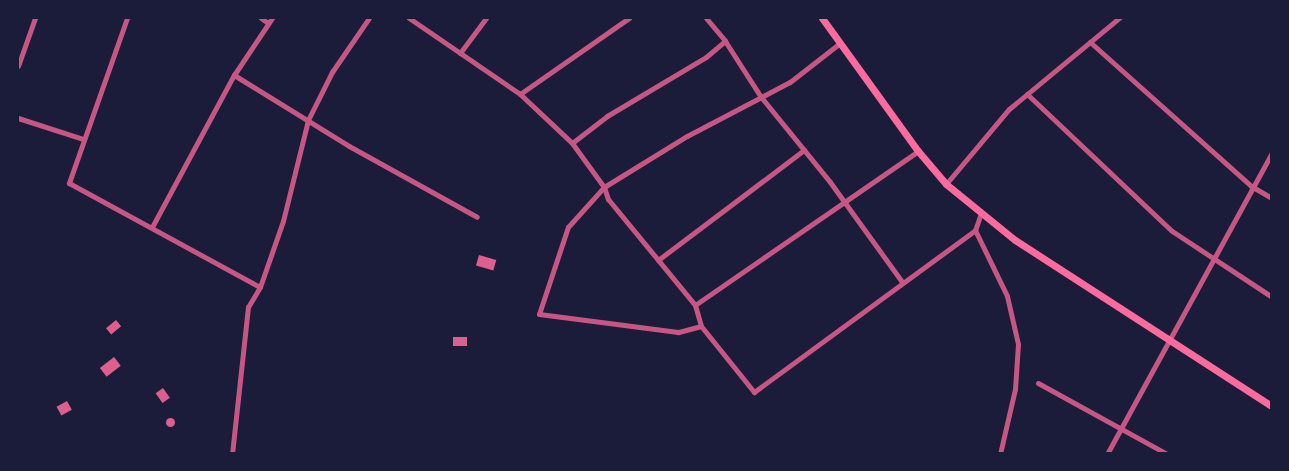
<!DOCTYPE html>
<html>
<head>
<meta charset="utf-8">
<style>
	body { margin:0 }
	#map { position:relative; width:1289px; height:471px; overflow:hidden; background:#1b1b3a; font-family:Inter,sans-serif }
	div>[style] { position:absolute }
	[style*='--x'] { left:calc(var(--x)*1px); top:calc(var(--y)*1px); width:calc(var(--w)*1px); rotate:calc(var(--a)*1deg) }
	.building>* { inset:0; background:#dd5f8e; transform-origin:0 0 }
	.round { border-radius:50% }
	.minor>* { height:5px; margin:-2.5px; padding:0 2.5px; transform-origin:2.5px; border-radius:2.5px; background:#c65784 }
	.secondary>* { height:7px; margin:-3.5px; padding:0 3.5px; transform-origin:3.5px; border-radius:3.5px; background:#ff6b9d }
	span { translate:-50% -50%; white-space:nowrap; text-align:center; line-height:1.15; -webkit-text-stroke:4px #1b1b3a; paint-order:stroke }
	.frame { position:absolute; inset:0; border:19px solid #1b1b3a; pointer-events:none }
</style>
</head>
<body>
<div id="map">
	<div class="building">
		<i style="left:479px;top:255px;width:18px;height:11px;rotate:16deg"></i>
		<i style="left:116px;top:320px;width:8px;height:13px;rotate:50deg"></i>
		<i style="left:453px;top:337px;width:14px;height:9px"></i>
		<i style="left:114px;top:357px;width:11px;height:18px;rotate:52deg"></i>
		<i style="left:163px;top:388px;width:12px;height:9px;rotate:55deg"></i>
		<i style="left:67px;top:401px;width:10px;height:12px;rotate:61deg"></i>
		<i class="round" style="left:165.5px;top:417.5px;width:9px;height:9px"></i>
	</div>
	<div class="minor">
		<i style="--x:127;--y:18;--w:175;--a:109.4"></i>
		<i style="--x:69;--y:183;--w:217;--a:28.6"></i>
		<i style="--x:261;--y:18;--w:9;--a:36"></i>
		<i style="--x:409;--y:18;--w:135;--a:34.4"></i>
		<i style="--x:520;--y:94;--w:71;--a:43.3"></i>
		<i style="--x:572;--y:143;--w:54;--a:54"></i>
		<i style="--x:604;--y:187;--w:13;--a:72"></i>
		<i style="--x:608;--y:199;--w:137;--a:50.6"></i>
		<i style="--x:695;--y:305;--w:22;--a:74"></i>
		<i style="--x:701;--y:326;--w:85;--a:51.2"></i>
		<i style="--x:754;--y:392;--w:274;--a:-36.2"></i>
		<i style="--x:706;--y:18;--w:30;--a:50"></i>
		<i style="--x:725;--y:41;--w:67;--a:57.3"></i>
		<i style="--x:761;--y:97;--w:109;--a:50.9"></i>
		<i style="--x:830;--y:182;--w:123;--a:54.2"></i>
		<i style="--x:1090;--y:42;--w:216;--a:41.8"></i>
		<i style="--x:1251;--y:186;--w:24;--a:30"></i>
		<i style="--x:460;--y:53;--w:44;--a:-53.4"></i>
		<i style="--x:18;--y:66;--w:51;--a:-70.5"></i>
		<i style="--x:234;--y:75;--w:135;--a:31.7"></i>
		<i style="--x:349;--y:146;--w:146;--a:29"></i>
		<i style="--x:520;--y:94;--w:133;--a:-34.9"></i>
		<i style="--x:1027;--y:94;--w:199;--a:43.4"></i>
		<i style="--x:1172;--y:231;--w:120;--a:33.4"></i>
		<i style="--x:18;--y:118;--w:68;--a:17.9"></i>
		<i style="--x:572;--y:143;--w:44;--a:-37.6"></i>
		<i style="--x:607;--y:116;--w:115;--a:-30.8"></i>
		<i style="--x:706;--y:57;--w:25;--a:-40"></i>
		<i style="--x:946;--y:184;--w:98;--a:-50"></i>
		<i style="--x:1009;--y:109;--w:143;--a:-39.6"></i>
		<i style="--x:981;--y:213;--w:18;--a:109"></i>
		<i style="--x:975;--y:230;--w:73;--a:64.1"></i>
		<i style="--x:1007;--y:296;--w:49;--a:77.1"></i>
		<i style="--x:1018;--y:344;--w:45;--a:93.8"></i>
		<i style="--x:1015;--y:389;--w:67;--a:103"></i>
		<i style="--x:152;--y:227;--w:173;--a:-61.7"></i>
		<i style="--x:234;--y:75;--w:69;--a:-56.3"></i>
		<i style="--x:658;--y:260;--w:183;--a:-37"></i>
		<i style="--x:695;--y:305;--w:271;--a:-34.6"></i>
		<i style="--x:701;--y:326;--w:24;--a:165"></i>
		<i style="--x:678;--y:332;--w:140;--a:-172.6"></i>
		<i style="--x:539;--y:314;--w:92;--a:-71.6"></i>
		<i style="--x:568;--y:227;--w:54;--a:-48"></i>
		<i style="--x:604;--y:187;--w:97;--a:-31.6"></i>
		<i style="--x:687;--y:136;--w:116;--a:-27.7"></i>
		<i style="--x:790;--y:82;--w:63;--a:-38"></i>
		<i style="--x:1038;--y:383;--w:147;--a:28.8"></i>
		<i style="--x:232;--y:454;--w:148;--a:-83.8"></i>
		<i style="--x:248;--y:307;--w:23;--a:-59"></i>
		<i style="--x:260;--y:287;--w:70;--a:-70.8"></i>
		<i style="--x:283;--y:221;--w:104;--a:-76.1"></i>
		<i style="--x:308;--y:120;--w:54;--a:-63.4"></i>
		<i style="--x:332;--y:72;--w:65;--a:-55.6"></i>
		<i style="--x:1107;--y:454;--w:344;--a:-61.3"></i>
	</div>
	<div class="secondary">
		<i style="--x:822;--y:18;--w:164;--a:54.2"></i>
		<i style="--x:918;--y:151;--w:43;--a:49.7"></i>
		<i style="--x:946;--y:184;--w:89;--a:39.1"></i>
		<i style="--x:1015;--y:240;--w:306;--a:32.9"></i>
	</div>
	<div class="frame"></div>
</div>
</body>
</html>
